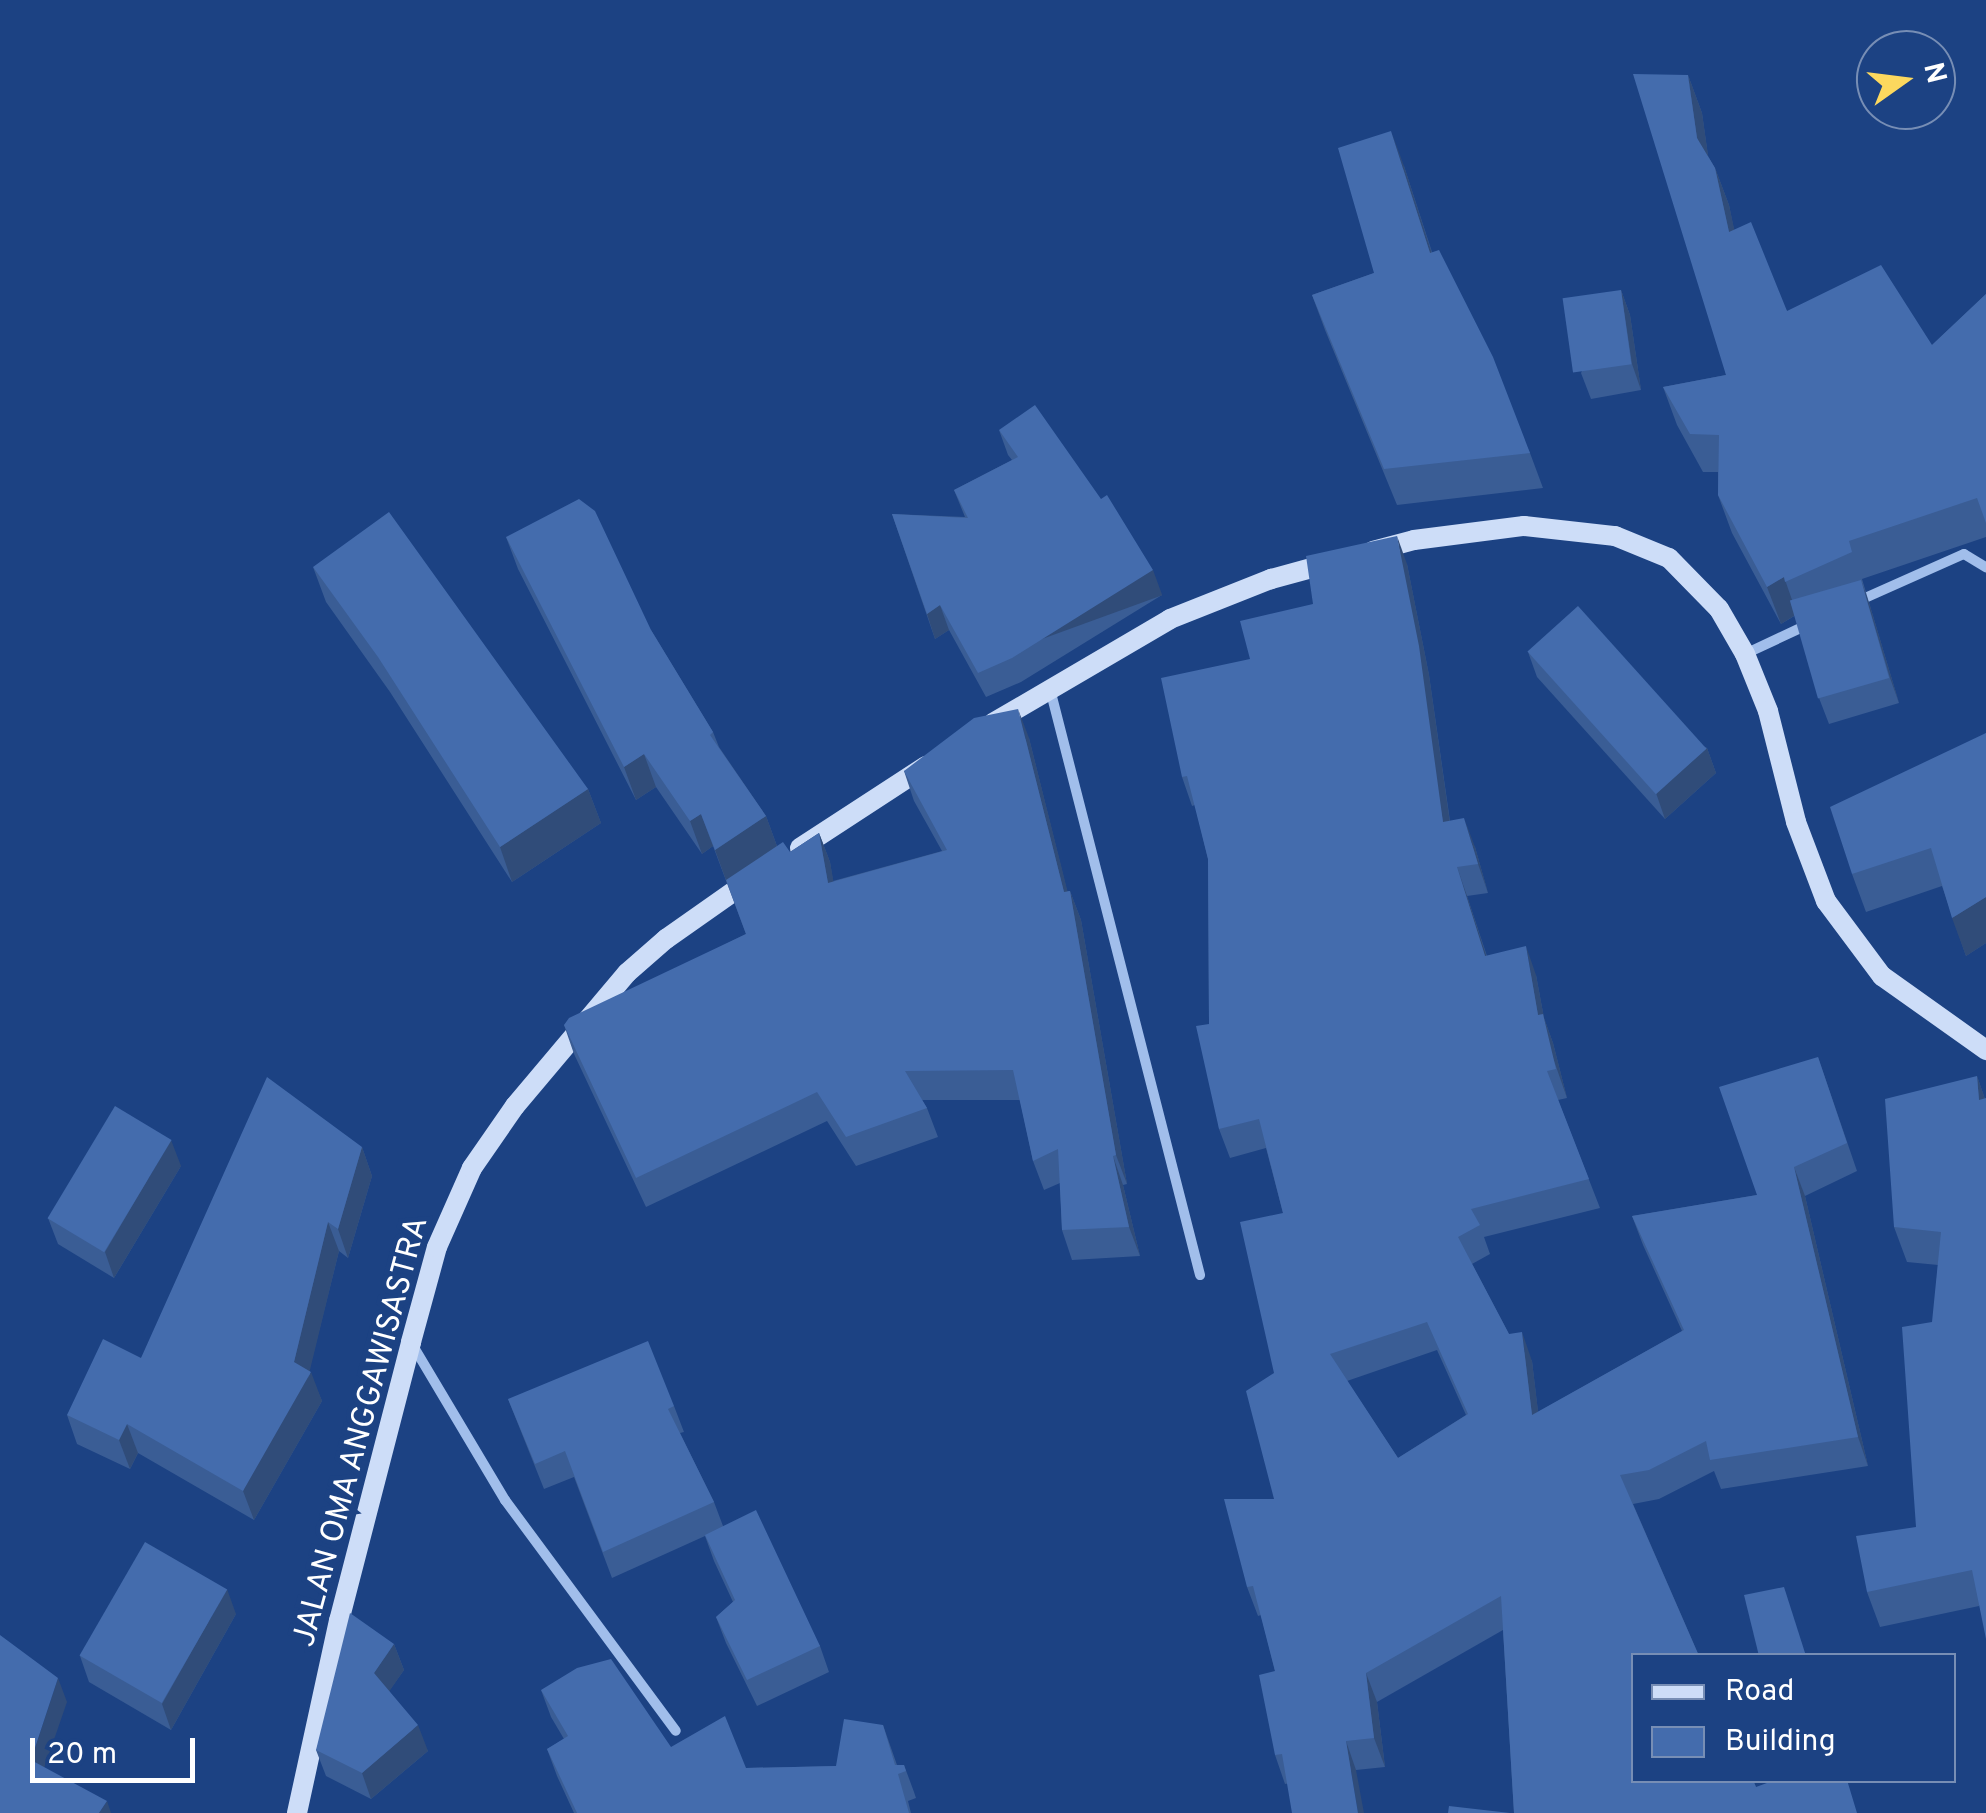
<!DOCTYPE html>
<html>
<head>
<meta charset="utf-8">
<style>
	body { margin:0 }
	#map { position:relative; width:1986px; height:1813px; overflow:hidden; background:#1c4283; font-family:Overpass,sans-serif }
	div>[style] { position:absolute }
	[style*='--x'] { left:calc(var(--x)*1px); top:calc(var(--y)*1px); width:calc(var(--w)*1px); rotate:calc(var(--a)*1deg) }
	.street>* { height:10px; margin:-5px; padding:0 5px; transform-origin:5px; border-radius:5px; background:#a1beeb }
	.secondary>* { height:20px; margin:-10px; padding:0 10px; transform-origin:10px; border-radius:10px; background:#cdddf8 }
	.wall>* { inset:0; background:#3a5d95 }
	.shaded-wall>* { inset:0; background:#304c79; transform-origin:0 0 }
	.building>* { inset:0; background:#446cad; transform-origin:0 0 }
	span { translate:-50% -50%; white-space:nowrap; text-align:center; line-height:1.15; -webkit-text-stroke:10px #1c4283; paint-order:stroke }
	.street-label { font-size:32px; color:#fff }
	.legend { position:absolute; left:1631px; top:1653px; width:325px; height:130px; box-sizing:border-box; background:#1c4283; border:2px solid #778eb5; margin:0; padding:12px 18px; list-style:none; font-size:30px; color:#fff }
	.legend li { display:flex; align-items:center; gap:20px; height:50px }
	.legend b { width:50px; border:2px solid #778eb5 }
	.north { position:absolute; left:1856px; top:30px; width:100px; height:100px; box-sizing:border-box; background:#1c4283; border:2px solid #778eb5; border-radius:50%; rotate:76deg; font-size:28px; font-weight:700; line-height:40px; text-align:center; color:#fff }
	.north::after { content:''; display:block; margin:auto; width:35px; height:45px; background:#fcd85e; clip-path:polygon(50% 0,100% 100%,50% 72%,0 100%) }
	.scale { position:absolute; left:30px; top:1738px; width:165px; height:45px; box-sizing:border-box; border:5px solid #fff; border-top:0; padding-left:12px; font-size:30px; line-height:35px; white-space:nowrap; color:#fff; -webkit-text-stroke:8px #1c4283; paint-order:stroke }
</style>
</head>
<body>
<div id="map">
	<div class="street">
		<i style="--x:1856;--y:602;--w:118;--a:-24"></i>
		<i style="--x:1964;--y:554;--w:26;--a:31"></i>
		<i style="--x:1745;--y:654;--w:71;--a:-25.1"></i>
		<i style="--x:1050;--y:689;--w:605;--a:75.64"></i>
		<i style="--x:412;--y:1344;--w:182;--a:59.2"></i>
		<i style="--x:505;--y:1500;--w:287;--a:53.5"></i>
	</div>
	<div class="secondary">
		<i style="--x:1373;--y:551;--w:42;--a:-15"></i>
		<i style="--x:1414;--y:540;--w:111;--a:-7.3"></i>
		<i style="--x:1524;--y:526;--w:92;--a:6.3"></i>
		<i style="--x:1615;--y:536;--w:58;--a:22.2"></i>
		<i style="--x:1669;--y:558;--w:71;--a:45.6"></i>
		<i style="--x:1719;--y:609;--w:52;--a:60"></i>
		<i style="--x:1745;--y:654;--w:61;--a:68"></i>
		<i style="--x:1768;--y:711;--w:114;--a:75.8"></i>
		<i style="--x:1796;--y:822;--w:85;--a:69.2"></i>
		<i style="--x:1826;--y:901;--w:94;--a:53.3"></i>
		<i style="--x:1882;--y:976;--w:128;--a:35.4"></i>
		<i style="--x:993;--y:723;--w:205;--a:-30.4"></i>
		<i style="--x:1170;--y:619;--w:109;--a:-21.6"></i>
		<i style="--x:1271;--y:579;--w:61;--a:-15.2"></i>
		<i style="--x:800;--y:848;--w:150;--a:-33.1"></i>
		<i style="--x:297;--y:1813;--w:197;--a:-77.7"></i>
		<i style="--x:339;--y:1621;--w:288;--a:-75.5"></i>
		<i style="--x:411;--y:1342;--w:98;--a:-74.7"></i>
		<i style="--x:437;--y:1247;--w:86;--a:-66.1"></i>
		<i style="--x:472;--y:1168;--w:75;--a:-55.3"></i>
		<i style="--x:515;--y:1106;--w:174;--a:-49.9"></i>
		<i style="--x:627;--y:973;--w:52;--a:-41.1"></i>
		<i style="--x:666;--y:939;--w:103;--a:-35.1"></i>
	</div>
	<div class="wall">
		<i style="clip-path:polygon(1688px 75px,1702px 113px,1708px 156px,1715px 168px,1729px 205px,1734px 230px,1787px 311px,1932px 345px,1986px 294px,1986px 537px,1862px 579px,1899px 703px,1829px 724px,1819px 698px,1796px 615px,1781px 624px,1732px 533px,1718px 495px,1718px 472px,1703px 472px,1677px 425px,1663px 387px,1726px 375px)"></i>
		<i style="clip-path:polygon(1404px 166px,1432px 252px,1530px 453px,1543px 488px,1397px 505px,1325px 330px,1312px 295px,1374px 273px)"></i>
		<i style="clip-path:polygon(1621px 290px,1630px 315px,1641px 390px,1591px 399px,1581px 373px)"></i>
		<i style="clip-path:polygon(999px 430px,1162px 595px,1021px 682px,986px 697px,949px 630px,935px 639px,892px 514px,965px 517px,954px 490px,1012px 460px,1008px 455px)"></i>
		<i style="clip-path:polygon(506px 537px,651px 630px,713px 732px,719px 747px,766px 816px,777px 846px,790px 852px,819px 833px,830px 862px,833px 881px,942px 851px,914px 801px,904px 771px,1029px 738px,1067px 891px,1070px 891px,1081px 920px,1127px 1184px,1123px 1185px,1140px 1256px,1072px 1260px,1062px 1230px,1060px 1183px,1044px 1190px,1033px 1161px,1020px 1100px,922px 1100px,927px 1108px,938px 1137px,856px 1166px,827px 1121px,646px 1207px,574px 1054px,564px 1025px,746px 934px,713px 846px,702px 854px,656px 787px,636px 800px,518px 569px)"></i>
		<i style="clip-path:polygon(evenodd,1407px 564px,1429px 675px,1450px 821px,1475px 847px,1488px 893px,1467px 896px,1487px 956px,1536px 975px,1544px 1018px,1553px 1043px,1567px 1098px,1558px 1100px,1600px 1208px,1484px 1237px,1490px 1254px,1472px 1264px,1509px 1334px,1532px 1361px,1538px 1412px,1682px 1331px,1643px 1245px,1632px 1216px,1757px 1195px,1818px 1057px,1857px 1171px,1805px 1196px,1868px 1466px,1721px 1489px,1714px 1471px,1659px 1499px,1633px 1504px,1756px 1787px,1848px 1780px,1514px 1813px,1503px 1630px,1377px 1702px,1385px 1767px,1356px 1770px,1285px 1784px,1275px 1755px,1275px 1671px,1261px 1615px,1258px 1616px,1247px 1587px,1274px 1499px,1274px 1373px,1283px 1213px,1266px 1148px,1230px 1158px,1219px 1129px,1209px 1024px,1208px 859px,1195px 805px,1192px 806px,1182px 777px,1250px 659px,1313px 604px,1407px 564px,1437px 1350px,1466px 1415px,1398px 1458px,1347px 1381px,1437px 1350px)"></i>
		<i style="clip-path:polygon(313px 567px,588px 789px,601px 823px,512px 882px,390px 692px,326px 602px)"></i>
		<i style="clip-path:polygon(1528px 652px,1707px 748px,1716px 773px,1665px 819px,1537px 677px)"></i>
		<i style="clip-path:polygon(1986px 733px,1986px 943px,1966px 956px,1942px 886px,1866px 912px,1852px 874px)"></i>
		<i style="clip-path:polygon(1977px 1076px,1985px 1099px,1979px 1606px,1880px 1627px,1867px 1592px,1916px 1527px,1938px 1265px,1907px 1262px,1894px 1227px)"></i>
		<i style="clip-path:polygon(362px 1147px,372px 1176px,348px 1258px,339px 1251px,309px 1371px,322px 1401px,254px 1520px,138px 1453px,130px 1469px,77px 1444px,67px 1415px,141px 1358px)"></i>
		<i style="clip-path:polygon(181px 1166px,114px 1278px,58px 1244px,48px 1218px)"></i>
		<i style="clip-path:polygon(508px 1399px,674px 1406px,684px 1432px,680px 1433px,714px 1502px,723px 1526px,820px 1646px,829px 1672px,757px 1706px,726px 1643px,716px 1617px,733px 1602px,714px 1561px,705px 1536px,612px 1578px,574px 1477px,544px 1489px)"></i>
		<i style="clip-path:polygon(236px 1614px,171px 1730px,89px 1682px,80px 1656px)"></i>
		<i style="clip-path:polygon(394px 1644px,404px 1670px,389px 1691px,428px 1751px,371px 1799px,326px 1776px,316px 1750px)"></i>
		<i style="clip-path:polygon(541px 1690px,671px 1747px,746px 1768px,836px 1766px,883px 1725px,897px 1765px,904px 1765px,914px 1792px,916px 1798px,908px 1801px,911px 1813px,574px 1813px,557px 1776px,547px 1749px,564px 1739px,551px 1717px)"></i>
	</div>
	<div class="shaded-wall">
		<i style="clip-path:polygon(1688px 75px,1702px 113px,1711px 176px,1697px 138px)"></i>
		<i style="clip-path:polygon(1391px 131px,1404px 166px,1443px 288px,1430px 253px)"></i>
		<i style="clip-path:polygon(1715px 168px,1729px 205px,1743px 270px,1729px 232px)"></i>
		<i style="clip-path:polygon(1621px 290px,1630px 315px,1641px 390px,1632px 364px)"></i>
		<i style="clip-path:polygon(1397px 536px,1407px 564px,1429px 675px,1454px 851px,1443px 822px)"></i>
		<i style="left:1153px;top:570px;width:27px;height:166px;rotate:70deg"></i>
		<i style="clip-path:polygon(1784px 577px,1797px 614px,1781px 624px,1767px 587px)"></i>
		<i style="clip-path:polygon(1861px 580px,1870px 606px,1899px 703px,1890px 678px)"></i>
		<i style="clip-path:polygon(940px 605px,949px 630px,935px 639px,927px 614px)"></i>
		<i style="clip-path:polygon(1018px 709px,1029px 738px,1075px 921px,1064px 892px)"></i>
		<i style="clip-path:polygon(1707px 748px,1716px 773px,1665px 819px,1656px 793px)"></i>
		<i style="clip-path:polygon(644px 754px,656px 787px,636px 800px,624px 767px)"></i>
		<i style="clip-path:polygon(588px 789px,601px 823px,512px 882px,500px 847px)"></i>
		<i style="clip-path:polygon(701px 814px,713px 846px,702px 854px,690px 821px)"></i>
		<i style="clip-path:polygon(766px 816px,778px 849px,727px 883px,715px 850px)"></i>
		<i style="clip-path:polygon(1464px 818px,1475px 847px,1488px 893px,1478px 864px)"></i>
		<i style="clip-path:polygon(819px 833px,830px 862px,839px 912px,828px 883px)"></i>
		<i style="clip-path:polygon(1457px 867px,1467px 896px,1496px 985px,1485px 956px)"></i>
		<i style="clip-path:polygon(1070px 891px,1081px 920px,1127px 1184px,1116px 1155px)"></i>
		<i style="clip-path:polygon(1986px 897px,1986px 943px,1966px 956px,1952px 918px)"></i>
		<i style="clip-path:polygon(1526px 946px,1536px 975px,1544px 1018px,1553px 1043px,1567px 1098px,1538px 1015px)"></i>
		<i style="clip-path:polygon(1977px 1076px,1986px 1102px,1979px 1100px)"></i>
		<i style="clip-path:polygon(171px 1140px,181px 1166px,114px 1278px,105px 1252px)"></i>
		<i style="clip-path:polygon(362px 1147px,372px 1176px,348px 1258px,338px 1229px)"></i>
		<i style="clip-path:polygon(1113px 1156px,1123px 1185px,1140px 1256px,1129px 1227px)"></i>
		<i style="clip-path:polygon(1794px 1167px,1805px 1196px,1868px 1466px,1858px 1437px)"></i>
		<i style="clip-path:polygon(328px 1222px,339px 1251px,308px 1378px,311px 1372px,322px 1401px,254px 1520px,243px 1491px,294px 1362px)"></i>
		<i style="clip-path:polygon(1522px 1332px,1532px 1361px,1542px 1444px,1532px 1415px)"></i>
		<i style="clip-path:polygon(127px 1424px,138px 1453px,130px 1469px,119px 1440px)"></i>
		<i style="clip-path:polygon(227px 1589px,236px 1614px,171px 1730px,162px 1704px)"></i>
		<i style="clip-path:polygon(394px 1644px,404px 1670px,384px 1699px,374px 1673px)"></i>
		<i style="clip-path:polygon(1366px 1673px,1377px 1702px,1385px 1767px,1374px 1738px)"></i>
		<i style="clip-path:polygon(58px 1678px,67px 1702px,39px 1783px,31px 1760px)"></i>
		<i style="clip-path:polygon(418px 1725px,428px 1751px,371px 1799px,362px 1773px)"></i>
		<i style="clip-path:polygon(1346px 1741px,1356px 1770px,1364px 1813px,1358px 1813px)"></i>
		<i style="clip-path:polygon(107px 1801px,111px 1813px,99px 1813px)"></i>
	</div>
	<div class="building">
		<i style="clip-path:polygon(1633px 74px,1688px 75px,1697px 138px,1715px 168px,1729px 232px,1751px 222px,1787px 311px,1881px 265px,1932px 345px,1986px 294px,1986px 523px,1977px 498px,1849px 541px,1852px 552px,1785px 582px,1784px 577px,1767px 587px,1718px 495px,1719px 435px,1690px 434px,1663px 387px,1726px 375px)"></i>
		<i style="clip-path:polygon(1391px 131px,1430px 253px,1439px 250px,1493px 357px,1530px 453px,1384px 469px,1312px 295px,1374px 273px,1338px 148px)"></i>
		<i style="left:1621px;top:290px;width:75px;height:59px;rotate:82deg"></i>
		<i style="clip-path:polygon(1035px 405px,1101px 499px,1107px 495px,1153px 570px,1012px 658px,978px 673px,940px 605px,927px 614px,892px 514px,968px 518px,954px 490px,1018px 457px,999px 430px)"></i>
		<i style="clip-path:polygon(579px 499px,595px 511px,651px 630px,713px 732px,710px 735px,766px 816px,715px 850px,701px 814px,690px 821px,644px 754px,624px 767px,506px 537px)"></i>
		<i style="clip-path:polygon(389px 512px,588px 789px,500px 847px,378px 657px,313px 567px)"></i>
		<i style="clip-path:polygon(evenodd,1397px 536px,1419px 646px,1443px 822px,1464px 818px,1478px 864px,1457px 867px,1485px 956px,1526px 946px,1538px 1015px,1543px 1014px,1556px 1069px,1547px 1071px,1589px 1179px,1471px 1209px,1480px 1225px,1458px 1237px,1509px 1334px,1522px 1332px,1532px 1415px,1684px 1330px,1632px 1216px,1757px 1195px,1719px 1087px,1818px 1057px,1847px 1143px,1794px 1167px,1858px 1437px,1710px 1460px,1706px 1441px,1649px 1470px,1620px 1475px,1699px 1656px,1634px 1656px,1634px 1780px,1753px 1780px,1756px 1787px,1775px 1780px,1847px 1780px,1857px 1813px,1514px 1813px,1501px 1596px,1366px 1673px,1374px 1738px,1346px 1741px,1358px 1813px,1292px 1813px,1282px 1754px,1275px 1755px,1259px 1675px,1275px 1671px,1253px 1586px,1247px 1587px,1224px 1499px,1274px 1499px,1246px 1391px,1274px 1373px,1240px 1222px,1283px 1213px,1259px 1119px,1219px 1129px,1196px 1026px,1209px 1024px,1208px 859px,1187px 776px,1182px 777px,1161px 678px,1250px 659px,1240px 621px,1313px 604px,1306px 556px,1397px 536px,1427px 1322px,1468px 1414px,1398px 1458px,1330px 1354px,1427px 1322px)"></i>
		<i style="left:1861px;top:580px;width:102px;height:74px;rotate:74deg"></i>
		<i style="left:1578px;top:606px;width:192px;height:68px;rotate:48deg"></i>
		<i style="clip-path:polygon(1018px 709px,1064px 892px,1070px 891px,1116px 1155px,1113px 1156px,1129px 1227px,1062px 1230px,1058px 1149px,1033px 1161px,1013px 1070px,905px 1071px,927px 1108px,846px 1137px,817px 1092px,636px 1178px,564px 1025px,569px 1018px,746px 934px,726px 880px,783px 842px,790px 852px,819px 833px,828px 883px,947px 850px,904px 771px,974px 718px)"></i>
		<i style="clip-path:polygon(1986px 733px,1986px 897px,1952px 918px,1931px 848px,1852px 874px,1830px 807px)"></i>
		<i style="clip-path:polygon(1977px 1076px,1979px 1100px,1986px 1098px,1986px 1639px,1972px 1570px,1867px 1592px,1856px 1536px,1916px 1527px,1902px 1327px,1932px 1322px,1941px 1232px,1894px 1227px,1885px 1099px)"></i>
		<i style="clip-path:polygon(267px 1077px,362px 1147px,338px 1229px,328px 1222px,294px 1362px,311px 1372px,243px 1491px,127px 1424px,119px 1440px,67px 1415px,103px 1339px,141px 1358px)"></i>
		<i style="left:115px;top:1106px;width:66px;height:131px;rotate:31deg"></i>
		<i style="clip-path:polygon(648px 1341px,674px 1406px,668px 1409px,714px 1502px,603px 1552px,565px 1451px,535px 1464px,508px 1399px)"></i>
		<i style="clip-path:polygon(756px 1510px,820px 1646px,747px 1680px,716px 1617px,735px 1600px,705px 1535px)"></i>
		<i style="left:145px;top:1542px;width:95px;height:131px;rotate:30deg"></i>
		<i style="clip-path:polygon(1784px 1587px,1806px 1656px,1759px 1656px,1744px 1595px)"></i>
		<i style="clip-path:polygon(350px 1613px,394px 1644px,374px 1673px,418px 1725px,362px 1773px,316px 1750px)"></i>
		<i style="clip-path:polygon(0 1635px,58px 1678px,31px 1760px,107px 1801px,99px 1813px,0 1813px)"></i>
		<i style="clip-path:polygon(611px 1659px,671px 1747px,725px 1716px,746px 1768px,836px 1766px,844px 1719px,883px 1725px,895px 1765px,904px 1765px,906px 1771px,898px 1774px,909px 1813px,577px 1813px,547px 1749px,568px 1736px,541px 1690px,577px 1668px)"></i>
		<i style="clip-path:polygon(1449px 1806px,1510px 1813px,1448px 1813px)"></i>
	</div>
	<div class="street-label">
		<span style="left:362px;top:1432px;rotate:-75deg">JALAN OMA ANGGAWISASTRA</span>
	</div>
	<ul class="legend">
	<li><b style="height:12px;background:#cdddf8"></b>Road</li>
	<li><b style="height:28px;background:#446cad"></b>Building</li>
	</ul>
	<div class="north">N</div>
	<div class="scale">20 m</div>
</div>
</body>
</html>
